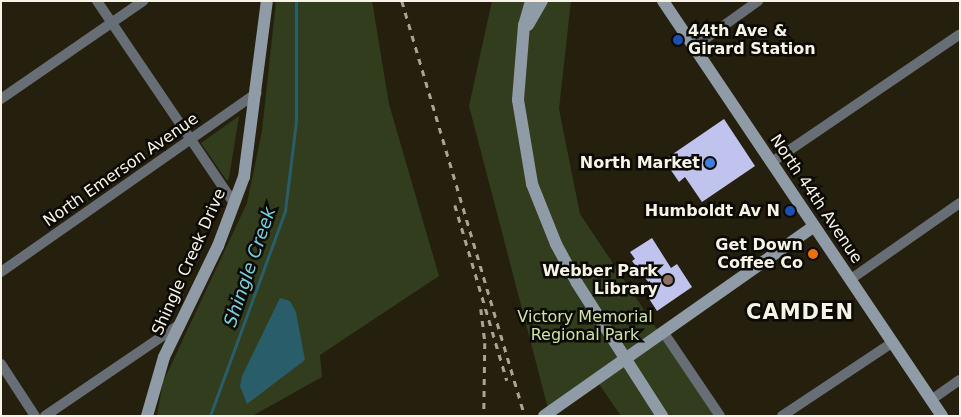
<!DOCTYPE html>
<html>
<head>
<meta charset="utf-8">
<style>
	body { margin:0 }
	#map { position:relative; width:961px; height:417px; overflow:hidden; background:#25200d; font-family:"DejaVu Sans",sans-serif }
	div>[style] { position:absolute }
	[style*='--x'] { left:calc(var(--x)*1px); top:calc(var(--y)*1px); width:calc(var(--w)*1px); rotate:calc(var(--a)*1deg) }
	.green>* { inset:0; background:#323d1d }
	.water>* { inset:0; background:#285d69 }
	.stream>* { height:2.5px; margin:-1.25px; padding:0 1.25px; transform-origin:1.25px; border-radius:1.25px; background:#285d69 }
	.building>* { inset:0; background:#c0c3ed }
	.street>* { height:10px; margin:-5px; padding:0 5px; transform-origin:5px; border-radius:5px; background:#676e76 }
	.secondary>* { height:12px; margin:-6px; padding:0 6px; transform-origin:6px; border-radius:6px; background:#8f9ba7 }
	.rail>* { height:2.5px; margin-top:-1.25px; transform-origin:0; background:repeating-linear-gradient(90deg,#a9a596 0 6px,transparent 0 12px) }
	.dots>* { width:14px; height:14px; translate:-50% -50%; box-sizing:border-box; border:2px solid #0c0a04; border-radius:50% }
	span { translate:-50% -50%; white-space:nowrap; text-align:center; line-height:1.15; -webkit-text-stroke:5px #0c0a04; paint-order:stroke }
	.poi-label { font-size:16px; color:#f7f4e7; font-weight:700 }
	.left { translate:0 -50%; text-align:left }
	.right { translate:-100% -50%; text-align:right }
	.street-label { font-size:16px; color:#f7f4e7 }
	.park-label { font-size:16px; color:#cce3a2 }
	.water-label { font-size:18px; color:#77cee2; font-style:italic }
	.district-label { font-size:21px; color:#f7f4e7; font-weight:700; letter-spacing:1px }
	.frame { position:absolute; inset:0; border:2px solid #f7f4e7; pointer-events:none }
</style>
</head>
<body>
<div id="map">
	<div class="green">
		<i style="clip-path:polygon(276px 1px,372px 1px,389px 104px,439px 276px,320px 355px,322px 377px,252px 416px,157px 416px,163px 382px,247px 203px,262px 131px)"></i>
		<i style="clip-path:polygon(492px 1px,571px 1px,559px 109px,580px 214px,715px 416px,621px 416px,599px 384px,550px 416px,469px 106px)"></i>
		<i style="clip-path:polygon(239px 116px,229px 178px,227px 181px,201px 143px)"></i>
	</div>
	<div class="water">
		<i style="clip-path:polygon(280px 298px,290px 301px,296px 312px,305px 360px,247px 404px,240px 386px,242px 376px)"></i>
	</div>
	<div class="stream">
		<i style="--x:210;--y:416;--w:218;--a:-69.9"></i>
		<i style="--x:285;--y:211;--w:91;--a:-83"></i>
		<i style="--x:296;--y:121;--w:120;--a:-90"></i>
	</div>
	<div class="building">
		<i style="clip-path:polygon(724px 119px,755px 166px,702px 202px,685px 177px,679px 182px,664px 160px)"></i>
		<i style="clip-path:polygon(652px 238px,671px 268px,677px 264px,692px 287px,657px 311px,648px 297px,656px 292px,632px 261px,635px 259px,630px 252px)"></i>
	</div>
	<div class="street">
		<i style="--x:97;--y:1;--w:244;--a:55.9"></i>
		<i style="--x:694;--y:47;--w:79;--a:-35.7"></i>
		<i style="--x:1;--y:99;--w:173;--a:-34.6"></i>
		<i style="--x:772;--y:162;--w:227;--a:-34.2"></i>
		<i style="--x:1;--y:272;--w:312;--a:-35"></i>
		<i style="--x:851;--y:279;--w:133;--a:-34.9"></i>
		<i style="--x:664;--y:333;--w:100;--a:56"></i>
		<i style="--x:1;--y:364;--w:62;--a:56.8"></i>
		<i style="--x:931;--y:400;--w:35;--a:-35"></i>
		<i style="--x:45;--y:416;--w:162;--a:-34.2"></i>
		<i style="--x:782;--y:416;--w:132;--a:-33.6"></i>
	</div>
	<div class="secondary">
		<i style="--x:531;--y:1;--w:25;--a:106"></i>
		<i style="--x:524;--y:25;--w:75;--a:94.6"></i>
		<i style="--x:518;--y:100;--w:85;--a:80.5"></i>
		<i style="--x:532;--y:184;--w:65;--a:68.2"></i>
		<i style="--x:556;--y:244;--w:44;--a:61.7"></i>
		<i style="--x:577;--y:283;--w:158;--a:57.4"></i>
		<i style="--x:663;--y:1;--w:500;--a:56.09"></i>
		<i style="--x:528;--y:25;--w:28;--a:-60"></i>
		<i style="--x:147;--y:416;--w:61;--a:-73.9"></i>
		<i style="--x:164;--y:357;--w:123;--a:-64.1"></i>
		<i style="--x:218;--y:246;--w:74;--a:-69.4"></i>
		<i style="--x:244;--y:177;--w:177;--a:-82.6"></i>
		<i style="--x:544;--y:416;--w:330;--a:-35.1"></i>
	</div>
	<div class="rail">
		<i style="--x:402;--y:1;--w:433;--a:73.5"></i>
		<i style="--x:455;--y:205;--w:183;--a:73.5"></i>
		<i style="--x:481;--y:309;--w:34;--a:83"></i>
		<i style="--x:485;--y:343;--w:73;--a:90.8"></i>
	</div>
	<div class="dots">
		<i style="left:678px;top:40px;background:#1a4fb4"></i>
		<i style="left:710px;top:163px;background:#3f7fe0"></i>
		<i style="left:790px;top:211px;background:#1a4fb4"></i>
		<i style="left:813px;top:254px;background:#e8710a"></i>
		<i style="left:668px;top:280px;background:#8d6e63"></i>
	</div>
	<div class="poi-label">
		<span class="left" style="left:688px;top:40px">44th Ave &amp;<br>Girard Station</span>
		<span class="right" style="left:700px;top:163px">North Market</span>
		<span class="right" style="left:780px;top:211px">Humboldt Av N</span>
		<span class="right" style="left:803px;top:254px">Get Down<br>Coffee Co</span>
		<span class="right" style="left:658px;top:280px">Webber Park<br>Library</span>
	</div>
	<div class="street-label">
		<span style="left:121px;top:170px;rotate:-35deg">North Emerson Avenue</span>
		<span style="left:816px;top:199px;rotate:56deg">North 44th Avenue</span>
		<span style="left:189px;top:262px;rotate:-66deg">Shingle Creek Drive</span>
	</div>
	<div class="park-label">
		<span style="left:585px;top:326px">Victory Memorial<br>Regional Park</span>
	</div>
	<div class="water-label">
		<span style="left:250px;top:267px;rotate:-71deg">Shingle Creek</span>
	</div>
	<div class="district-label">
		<span style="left:800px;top:312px">CAMDEN</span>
	</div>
	<div class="frame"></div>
</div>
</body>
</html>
